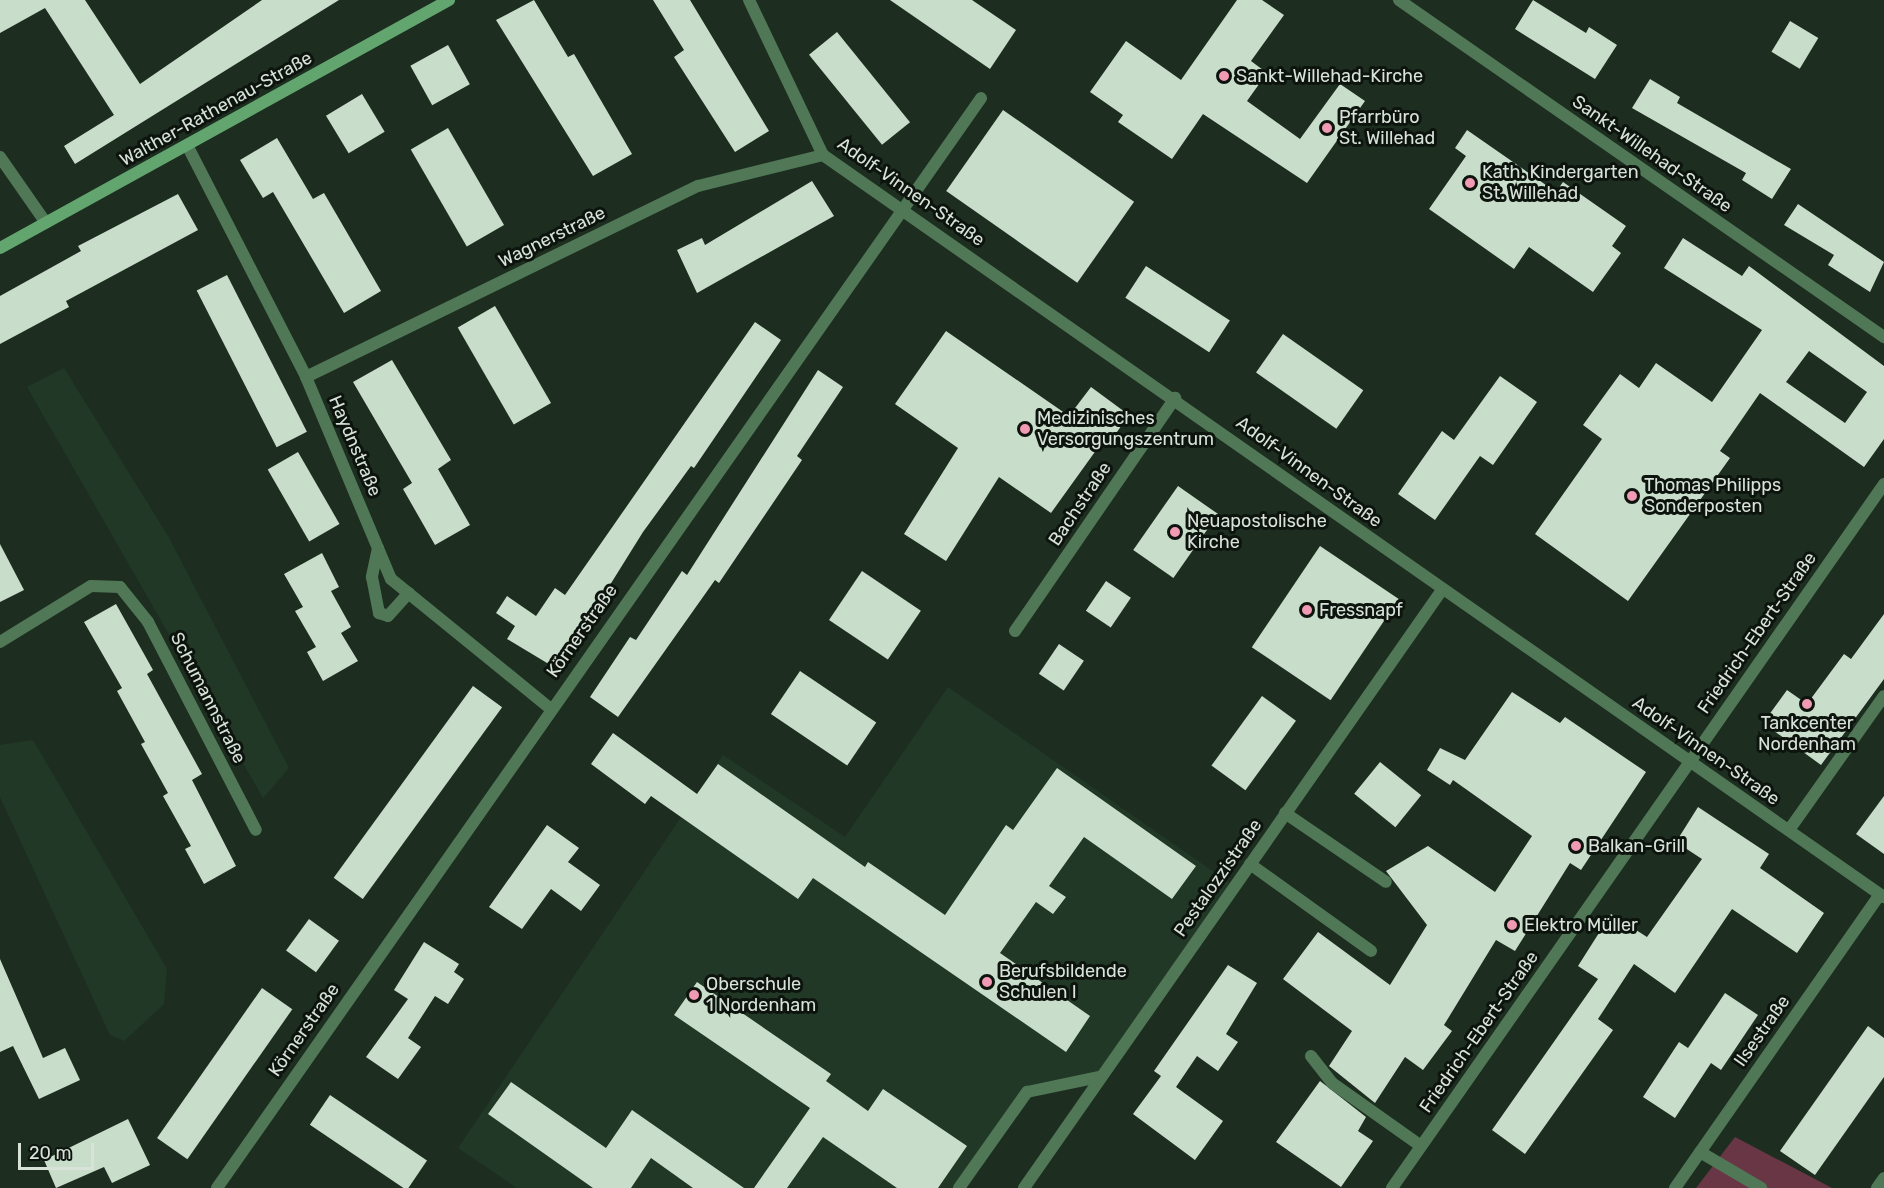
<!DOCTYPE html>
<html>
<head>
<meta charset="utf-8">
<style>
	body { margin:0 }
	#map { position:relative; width:1884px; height:1188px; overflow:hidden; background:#1d2e20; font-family:Rubik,sans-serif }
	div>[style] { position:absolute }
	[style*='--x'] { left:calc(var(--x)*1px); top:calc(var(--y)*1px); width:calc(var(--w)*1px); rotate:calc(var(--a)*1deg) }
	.built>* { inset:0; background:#223826 }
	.green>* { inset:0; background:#693646 }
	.building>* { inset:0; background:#c8deca; transform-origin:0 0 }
	.lane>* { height:12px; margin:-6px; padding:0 6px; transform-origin:6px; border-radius:6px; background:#507856 }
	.street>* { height:12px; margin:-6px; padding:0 6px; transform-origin:6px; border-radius:6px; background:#507856 }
	.secondary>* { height:12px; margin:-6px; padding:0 6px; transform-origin:6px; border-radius:6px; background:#62a56f }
	.dots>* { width:16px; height:16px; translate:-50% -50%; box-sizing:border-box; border:3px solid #0d140e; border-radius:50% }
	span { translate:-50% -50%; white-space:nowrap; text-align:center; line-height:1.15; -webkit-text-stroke:6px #0d140e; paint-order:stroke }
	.poi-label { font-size:18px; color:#d8e2d9 }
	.left { translate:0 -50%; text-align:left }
	.street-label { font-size:18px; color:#d8e2d9 }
	.scale { position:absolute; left:18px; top:1143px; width:76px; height:27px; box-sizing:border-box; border:3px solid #d8e2d9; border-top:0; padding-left:8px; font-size:18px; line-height:21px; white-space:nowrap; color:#d8e2d9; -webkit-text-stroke:4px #0d140e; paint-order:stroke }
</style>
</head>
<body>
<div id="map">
	<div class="built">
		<i style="clip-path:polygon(64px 368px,168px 536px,289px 768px,263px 798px,27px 387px)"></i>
		<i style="clip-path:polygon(948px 687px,1234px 886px,1099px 1077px,1027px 1093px,959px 1188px,517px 1188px,458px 1148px,723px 755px,845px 837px)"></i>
		<i style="clip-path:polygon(33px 740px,167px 969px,164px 1004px,124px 1041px,110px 1035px,0 797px,0 745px)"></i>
	</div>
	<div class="green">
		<i style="clip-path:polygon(1735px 1137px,1832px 1188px,1696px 1188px)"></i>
	</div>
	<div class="building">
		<i style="clip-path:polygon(0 0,85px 0,140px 84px,262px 0,339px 0,75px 164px,64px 146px,114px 115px,45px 8px,0 33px)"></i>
		<i style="clip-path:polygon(534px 0,568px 57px,574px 54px,632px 154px,593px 176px,496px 20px)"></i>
		<i style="clip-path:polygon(653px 0,690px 0,769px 131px,735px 152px,674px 57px,684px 50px)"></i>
		<i style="clip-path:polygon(890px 0,972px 0,1016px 30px,990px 69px)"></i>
		<i style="clip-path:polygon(1237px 0,1262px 0,1284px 15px,1251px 61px,1267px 73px,1247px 101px,1300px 139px,1340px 84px,1365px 101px,1307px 183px,1203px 114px,1172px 159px,1118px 122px,1123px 115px,1090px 92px,1126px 41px,1181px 80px)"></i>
		<i style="clip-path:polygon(1533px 0,1586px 33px,1589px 27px,1617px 45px,1595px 79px,1515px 29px)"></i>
		<i style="left:1790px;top:21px;width:33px;height:36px;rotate:31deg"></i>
		<i style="left:837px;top:32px;width:116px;height:36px;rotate:51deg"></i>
		<i style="left:448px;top:45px;width:45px;height:43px;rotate:61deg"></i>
		<i style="clip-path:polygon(1650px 79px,1680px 97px,1677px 103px,1791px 169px,1772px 199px,1742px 180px,1746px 173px,1632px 108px)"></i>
		<i style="left:362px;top:94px;width:44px;height:42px;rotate:59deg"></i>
		<i style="left:1003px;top:110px;width:160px;height:99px;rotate:35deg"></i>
		<i style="left:448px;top:128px;width:112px;height:43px;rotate:60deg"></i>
		<i style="clip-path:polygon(1467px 130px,1556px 192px,1563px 182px,1626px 226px,1612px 246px,1621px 253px,1593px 292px,1529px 247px,1514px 269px,1429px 209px,1466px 156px,1455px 148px)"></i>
		<i style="clip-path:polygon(277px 138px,313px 199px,324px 193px,381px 291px,344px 313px,273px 192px,263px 198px,240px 160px)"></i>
		<i style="clip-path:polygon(812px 181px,834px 216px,697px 293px,677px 250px,702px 238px,705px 245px)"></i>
		<i style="clip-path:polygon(178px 194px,198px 230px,66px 301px,69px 307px,0 344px,0 296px,81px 251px,78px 246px)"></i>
		<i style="clip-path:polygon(1798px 204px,1884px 262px,1870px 292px,1828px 265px,1834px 255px,1784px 225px)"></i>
		<i style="clip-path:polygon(evenodd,1683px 238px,1742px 276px,1749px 266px,1884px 366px,1884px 439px,1864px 467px,1760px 393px,1720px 451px,1730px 458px,1628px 601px,1535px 534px,1602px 439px,1583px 425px,1620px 374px,1639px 388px,1656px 363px,1712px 402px,1762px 330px,1664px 268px,1683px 238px,1809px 351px,1867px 392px,1845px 423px,1786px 382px,1809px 351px)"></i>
		<i style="left:1146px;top:266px;width:100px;height:38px;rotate:33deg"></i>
		<i style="left:227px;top:275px;width:176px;height:34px;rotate:63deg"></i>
		<i style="left:495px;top:306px;width:112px;height:43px;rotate:60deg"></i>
		<i style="clip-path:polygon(755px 322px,781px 340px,694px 468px,691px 466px,643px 532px,560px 665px,556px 662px,552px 666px,507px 639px,515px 626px,496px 613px,507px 596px,536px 616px,555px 588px,565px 595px)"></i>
		<i style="clip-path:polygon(946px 331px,1069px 416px,1091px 387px,1129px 415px,1107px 446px,1102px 442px,1051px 513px,999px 477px,946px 561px,904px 534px,958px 448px,895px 404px)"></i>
		<i style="left:1283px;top:334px;width:98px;height:47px;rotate:35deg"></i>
		<i style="clip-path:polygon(392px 360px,451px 460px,438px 469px,470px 525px,435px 545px,403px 489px,412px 483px,353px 382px)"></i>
		<i style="clip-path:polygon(818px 370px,843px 387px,797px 456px,802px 460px,719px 583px,715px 580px,618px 717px,590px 697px,630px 637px,636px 640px,682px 571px,687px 575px)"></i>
		<i style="clip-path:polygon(1500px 376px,1537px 402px,1493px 465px,1480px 456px,1435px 520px,1398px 494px,1442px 431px,1454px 440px)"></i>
		<i style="left:298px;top:452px;width:83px;height:35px;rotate:60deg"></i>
		<i style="left:1178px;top:486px;width:49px;height:78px;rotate:35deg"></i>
		<i style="clip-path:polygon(0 544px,24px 590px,0 602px)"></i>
		<i style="left:1320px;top:546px;width:95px;height:122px;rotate:34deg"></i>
		<i style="clip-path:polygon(322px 553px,339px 587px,331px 591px,351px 627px,341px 633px,358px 661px,323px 681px,307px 652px,316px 647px,295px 611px,303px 607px,284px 574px)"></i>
		<i style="left:862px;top:571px;width:71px;height:59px;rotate:34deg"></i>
		<i style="left:1106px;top:581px;width:30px;height:36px;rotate:34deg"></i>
		<i style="clip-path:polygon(116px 604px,153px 670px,147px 674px,202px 774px,192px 780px,236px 866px,204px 884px,185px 849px,191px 846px,163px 796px,168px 793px,141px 744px,145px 742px,117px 691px,122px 688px,84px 622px)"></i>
		<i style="clip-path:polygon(1884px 614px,1884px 679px,1821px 765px,1763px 723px,1787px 690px,1807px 704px,1844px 654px,1851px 659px)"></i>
		<i style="left:1059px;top:644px;width:30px;height:36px;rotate:34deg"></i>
		<i style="left:800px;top:671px;width:92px;height:52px;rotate:34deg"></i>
		<i style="left:473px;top:686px;width:36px;height:237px;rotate:36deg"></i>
		<i style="clip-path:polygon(1512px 692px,1560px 723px,1565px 717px,1646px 772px,1581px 870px,1570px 863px,1515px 951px,1496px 940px,1444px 1025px,1452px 1031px,1423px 1070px,1405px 1057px,1375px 1103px,1329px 1066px,1352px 1031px,1283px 979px,1318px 932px,1390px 985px,1427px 925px,1386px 871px,1428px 846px,1495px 892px,1532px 836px,1453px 780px,1450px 785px,1427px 770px,1440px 748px,1465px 760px)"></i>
		<i style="left:1262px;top:696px;width:42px;height:86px;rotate:36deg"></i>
		<i style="clip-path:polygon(613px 733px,697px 794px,718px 764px,865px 867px,868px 862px,945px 915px,1006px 825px,1013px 830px,1057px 768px,1196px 866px,1172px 899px,1084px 837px,1049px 886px,1066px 897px,1053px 914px,1036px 902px,1000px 953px,1090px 1016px,1066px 1052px,813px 878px,798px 899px,651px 796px,645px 804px,591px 764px)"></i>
		<i style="left:1380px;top:762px;width:53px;height:41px;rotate:39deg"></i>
		<i style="clip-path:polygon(1884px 796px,1884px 854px,1856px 834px)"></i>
		<i style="clip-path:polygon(1698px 807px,1769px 854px,1760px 868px,1824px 913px,1797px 953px,1732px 909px,1675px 993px,1634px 964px,1598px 1019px,1613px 1030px,1525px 1154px,1492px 1130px,1598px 979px,1578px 966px,1611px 914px,1647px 937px,1702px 859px,1676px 842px)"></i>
		<i style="clip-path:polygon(547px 825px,579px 848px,568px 862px,600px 885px,581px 911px,551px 889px,522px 929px,489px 907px)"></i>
		<i style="left:309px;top:919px;width:37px;height:39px;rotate:36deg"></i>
		<i style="clip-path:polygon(424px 942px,459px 964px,454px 972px,464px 979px,448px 1004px,435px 996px,408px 1038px,421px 1047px,398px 1079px,366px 1057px,408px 999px,394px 990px)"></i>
		<i style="clip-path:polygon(0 959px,43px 1058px,65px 1048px,80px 1080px,39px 1099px,13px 1046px,0 1052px)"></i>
		<i style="clip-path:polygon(1228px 965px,1257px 983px,1226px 1034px,1238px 1042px,1218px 1071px,1197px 1056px,1176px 1087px,1223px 1121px,1195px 1160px,1133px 1114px,1161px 1076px,1154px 1071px)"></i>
		<i style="clip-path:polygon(697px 982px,831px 1074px,826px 1081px,868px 1111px,883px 1089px,967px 1146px,938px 1188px,897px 1188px,823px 1137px,787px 1188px,754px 1188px,810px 1108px,674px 1015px)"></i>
		<i style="left:262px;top:988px;width:37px;height:183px;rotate:35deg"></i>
		<i style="clip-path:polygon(1725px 993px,1758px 1015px,1721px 1070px,1711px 1063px,1675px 1118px,1643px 1097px,1679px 1042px,1688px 1048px)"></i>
		<i style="clip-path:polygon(1868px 1026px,1884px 1038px,1884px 1077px,1815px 1175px,1780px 1151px)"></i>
		<i style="clip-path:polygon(1320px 1081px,1366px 1117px,1358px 1131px,1373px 1141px,1341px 1187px,1276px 1142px)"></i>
		<i style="clip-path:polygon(511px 1082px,606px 1148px,632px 1110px,744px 1188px,693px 1188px,651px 1158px,631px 1188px,593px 1188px,488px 1114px)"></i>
		<i style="left:330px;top:1095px;width:117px;height:36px;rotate:34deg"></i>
		<i style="clip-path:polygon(128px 1119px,150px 1165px,112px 1183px,104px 1167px,56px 1188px,44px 1160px)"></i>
	</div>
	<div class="lane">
		<i style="--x:0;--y:157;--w:80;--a:55.1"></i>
		<i style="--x:1285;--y:813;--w:122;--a:34.3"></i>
		<i style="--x:1789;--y:830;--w:164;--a:-54.7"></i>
		<i style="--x:1250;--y:864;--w:149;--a:35.7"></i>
		<i style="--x:1311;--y:1056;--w:34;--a:52"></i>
		<i style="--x:1332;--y:1083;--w:109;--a:35.3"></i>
		<i style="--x:959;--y:1188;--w:118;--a:-54.7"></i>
		<i style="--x:1027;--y:1092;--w:74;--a:-11.8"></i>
		<i style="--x:1877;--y:1188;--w:12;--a:-55"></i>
	</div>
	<div class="street">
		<i style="--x:749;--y:0;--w:172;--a:64.5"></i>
		<i style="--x:823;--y:155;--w:1295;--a:34.97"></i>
		<i style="--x:1399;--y:0;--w:591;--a:34.79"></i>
		<i style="--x:188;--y:147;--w:259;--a:62.8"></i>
		<i style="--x:306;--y:377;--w:219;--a:67.2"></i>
		<i style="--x:391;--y:579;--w:205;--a:39.1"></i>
		<i style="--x:306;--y:377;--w:436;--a:-26"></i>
		<i style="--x:698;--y:186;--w:129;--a:-13.9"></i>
		<i style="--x:378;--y:548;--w:30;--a:102"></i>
		<i style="--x:372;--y:577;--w:37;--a:79"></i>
		<i style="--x:379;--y:613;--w:9;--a:18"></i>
		<i style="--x:388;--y:616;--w:31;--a:-48"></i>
		<i style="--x:1015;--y:631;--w:283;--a:-55.5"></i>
		<i style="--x:0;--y:642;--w:107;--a:-31.6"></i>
		<i style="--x:91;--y:586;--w:29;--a:2"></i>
		<i style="--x:120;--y:587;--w:45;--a:51.3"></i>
		<i style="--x:148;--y:622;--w:234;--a:62.6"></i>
		<i style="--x:1700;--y:1152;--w:71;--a:30.5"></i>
		<i style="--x:217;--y:1188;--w:1331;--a:-54.97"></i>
		<i style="--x:1024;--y:1188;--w:730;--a:-55.05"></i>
		<i style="--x:1392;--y:1188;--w:859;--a:-55.05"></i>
		<i style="--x:1675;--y:1188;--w:358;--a:-55.1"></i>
	</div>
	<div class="secondary">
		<i style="--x:0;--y:248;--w:513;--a:-28.91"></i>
	</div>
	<div class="dots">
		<i style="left:1224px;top:76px;background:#f19ab3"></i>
		<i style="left:1327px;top:128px;background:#f19ab3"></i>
		<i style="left:1470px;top:183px;background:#f19ab3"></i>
		<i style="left:1025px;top:429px;background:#f19ab3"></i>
		<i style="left:1632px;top:496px;background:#f19ab3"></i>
		<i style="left:1175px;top:532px;background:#f19ab3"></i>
		<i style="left:1307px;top:610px;background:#f19ab3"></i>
		<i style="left:1807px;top:704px;background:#f19ab3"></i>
		<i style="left:1576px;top:846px;background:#f19ab3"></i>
		<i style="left:1512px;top:925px;background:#f19ab3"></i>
		<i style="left:987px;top:982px;background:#f19ab3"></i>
		<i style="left:694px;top:995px;background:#f19ab3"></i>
	</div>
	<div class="poi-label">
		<span class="left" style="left:1236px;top:76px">Sankt-Willehad-Kirche</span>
		<span class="left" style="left:1339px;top:128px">Pfarrbüro<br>St. Willehad</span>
		<span class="left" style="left:1482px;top:183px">Kath. Kindergarten<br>St. Willehad</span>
		<span class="left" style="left:1037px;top:429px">Medizinisches<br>Versorgungszentrum</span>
		<span class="left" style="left:1644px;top:496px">Thomas Philipps<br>Sonderposten</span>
		<span class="left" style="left:1187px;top:532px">Neuapostolische<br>Kirche</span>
		<span class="left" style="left:1319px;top:610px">Fressnapf</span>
		<span style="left:1807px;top:734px">Tankcenter<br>Nordenham</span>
		<span class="left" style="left:1588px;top:846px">Balkan-Grill</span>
		<span class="left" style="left:1524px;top:925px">Elektro Müller</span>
		<span class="left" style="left:999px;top:982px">Berufsbildende<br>Schulen I</span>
		<span class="left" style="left:706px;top:995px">Oberschule<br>1 Nordenham</span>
	</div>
	<div class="street-label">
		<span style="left:216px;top:109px;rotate:-29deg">Walther-Rathenau-Straße</span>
		<span style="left:1652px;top:154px;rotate:35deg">Sankt-Willehad-Straße</span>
		<span style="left:911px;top:192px;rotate:35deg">Adolf-Vinnen-Straße</span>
		<span style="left:552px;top:237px;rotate:-26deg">Wagnerstraße</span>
		<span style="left:355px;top:446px;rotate:67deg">Haydnstraße</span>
		<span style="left:1309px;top:472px;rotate:36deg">Adolf-Vinnen-Straße</span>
		<span style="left:1080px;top:504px;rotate:-56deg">Bachstraße</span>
		<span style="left:582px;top:631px;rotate:-55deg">Körnerstraße</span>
		<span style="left:1757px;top:633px;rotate:-55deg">Friedrich-Ebert-Straße</span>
		<span style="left:208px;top:698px;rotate:63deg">Schumannstraße</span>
		<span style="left:1706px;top:751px;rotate:35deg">Adolf-Vinnen-Straße</span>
		<span style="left:1218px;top:878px;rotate:-55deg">Pestalozzistraße</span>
		<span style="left:304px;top:1030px;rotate:-55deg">Körnerstraße</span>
		<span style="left:1762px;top:1031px;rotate:-55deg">Ilsestraße</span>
		<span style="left:1479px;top:1032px;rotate:-55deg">Friedrich-Ebert-Straße</span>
	</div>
	<div class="scale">20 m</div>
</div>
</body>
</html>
